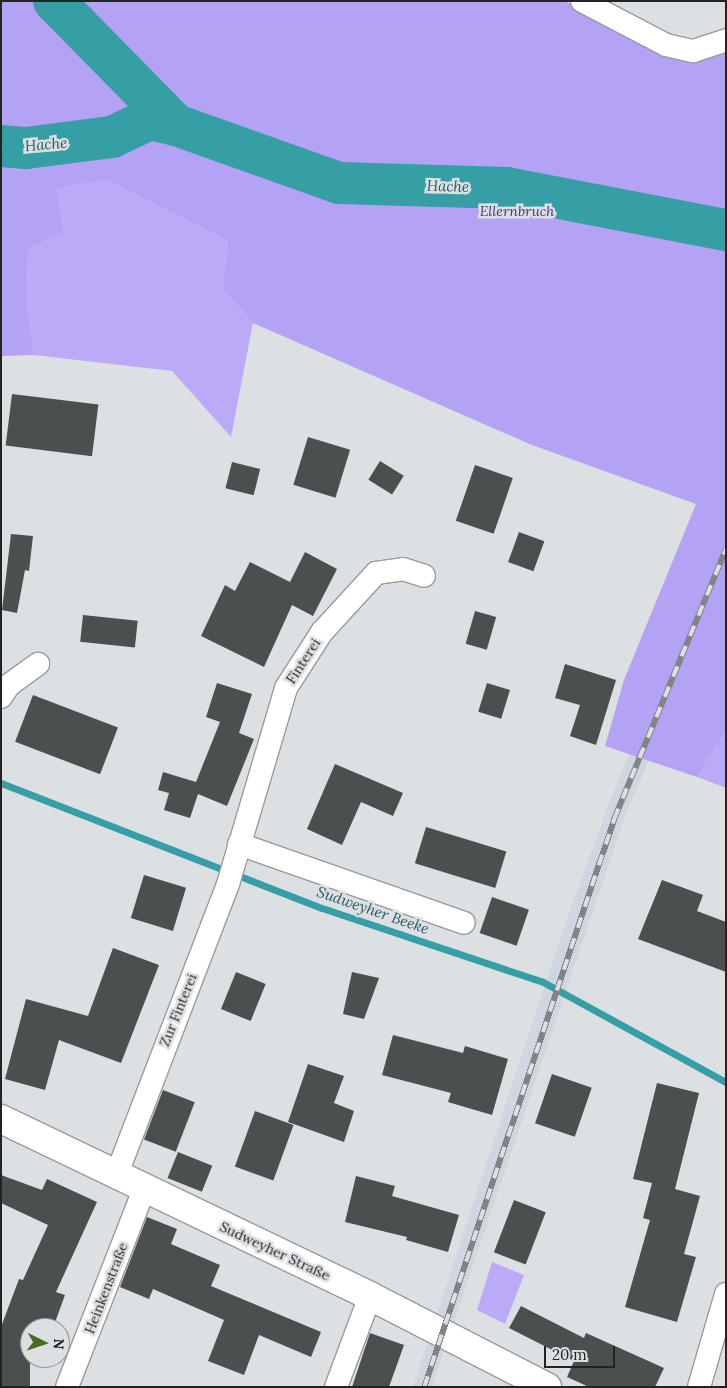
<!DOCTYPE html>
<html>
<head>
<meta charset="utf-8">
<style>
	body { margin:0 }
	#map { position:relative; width:727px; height:1388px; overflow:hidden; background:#dde0e3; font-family:Lora,serif }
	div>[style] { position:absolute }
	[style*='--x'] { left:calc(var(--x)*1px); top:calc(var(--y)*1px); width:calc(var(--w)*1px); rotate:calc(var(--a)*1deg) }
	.built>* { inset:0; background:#ced6df }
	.green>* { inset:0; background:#bbaaf7 }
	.forest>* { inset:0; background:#b4a2f5 }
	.stream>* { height:7px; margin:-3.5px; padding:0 3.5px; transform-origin:3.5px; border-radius:3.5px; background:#359fa5 }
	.river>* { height:42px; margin:-21px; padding:0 21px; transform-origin:21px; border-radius:21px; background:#359fa5 }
	.building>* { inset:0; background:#4b4f50; transform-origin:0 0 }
	.roads { filter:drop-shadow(1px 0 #979a9d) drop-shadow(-1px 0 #979a9d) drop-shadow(0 1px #979a9d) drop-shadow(0 -1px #979a9d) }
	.minor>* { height:22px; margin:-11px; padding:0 11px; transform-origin:11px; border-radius:11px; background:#fff }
	.tertiary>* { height:28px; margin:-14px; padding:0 14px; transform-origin:14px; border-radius:14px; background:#fff }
	.rail>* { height:5.5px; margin-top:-2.75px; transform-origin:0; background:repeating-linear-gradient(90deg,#dde0e3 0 11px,#818385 0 22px); box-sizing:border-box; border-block:1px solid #818385 }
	span { translate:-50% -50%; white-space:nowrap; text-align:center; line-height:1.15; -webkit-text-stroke:5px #dde0e3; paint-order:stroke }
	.park-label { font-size:14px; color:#4e2f8d; font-style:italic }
	.street-label { font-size:14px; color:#222324 }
	.water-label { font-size:15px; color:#235c60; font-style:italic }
	.frame { position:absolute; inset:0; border:2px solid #222324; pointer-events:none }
	.north { position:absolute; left:20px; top:1318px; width:50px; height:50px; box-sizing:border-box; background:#dde0e3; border:1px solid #929497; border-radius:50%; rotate:94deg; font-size:14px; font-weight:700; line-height:20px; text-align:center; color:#222324 }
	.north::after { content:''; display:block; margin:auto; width:18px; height:22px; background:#496c25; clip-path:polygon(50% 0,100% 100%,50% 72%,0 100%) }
	.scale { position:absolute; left:544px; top:1346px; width:71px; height:22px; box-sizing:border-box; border:2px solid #222324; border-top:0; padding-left:6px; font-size:15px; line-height:18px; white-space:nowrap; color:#222324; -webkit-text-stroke:4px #dde0e3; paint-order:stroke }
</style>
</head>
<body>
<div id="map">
	<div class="built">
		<i style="clip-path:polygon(726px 509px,726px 581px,625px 816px,432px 1387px,413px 1387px,561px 936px,608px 806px)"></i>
	</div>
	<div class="green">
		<i style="clip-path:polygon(107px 180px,228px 241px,222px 289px,253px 323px,231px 437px,172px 371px,34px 355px,27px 305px,28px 249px,64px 233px,57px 188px)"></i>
		<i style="clip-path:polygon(726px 731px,726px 788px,697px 777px)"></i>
		<i style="clip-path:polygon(492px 1262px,524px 1275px,505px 1324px,477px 1310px)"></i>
	</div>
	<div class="forest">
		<i style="clip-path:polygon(565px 1px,666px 51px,726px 51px,726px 731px,697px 777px,605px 746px,624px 680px,696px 504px,532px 445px,253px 323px,222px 289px,228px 241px,107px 180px,57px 188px,64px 233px,28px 249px,27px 305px,34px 355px,1px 356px,2px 1px)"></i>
	</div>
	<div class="stream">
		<i style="--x:1;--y:783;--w:344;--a:21.3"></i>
		<i style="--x:322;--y:908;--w:233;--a:18.5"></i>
		<i style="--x:543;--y:982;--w:209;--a:28.7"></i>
	</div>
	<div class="river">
		<i style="--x:54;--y:1;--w:174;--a:45.5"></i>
		<i style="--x:176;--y:125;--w:173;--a:19.6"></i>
		<i style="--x:339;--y:183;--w:168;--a:1.7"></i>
		<i style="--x:507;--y:188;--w:223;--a:10.9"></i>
		<i style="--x:1;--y:146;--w:25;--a:5"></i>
		<i style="--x:26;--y:148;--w:87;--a:-7.3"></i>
		<i style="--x:112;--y:137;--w:42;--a:-25.3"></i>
		<i style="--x:150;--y:119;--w:27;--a:13"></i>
	</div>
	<div class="building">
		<i style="left:12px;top:394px;width:87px;height:52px;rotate:7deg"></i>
		<i style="left:308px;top:437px;width:44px;height:50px;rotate:17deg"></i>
		<i style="left:380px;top:461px;width:28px;height:22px;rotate:32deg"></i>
		<i style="left:232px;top:462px;width:29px;height:27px;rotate:14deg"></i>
		<i style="left:475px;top:465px;width:40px;height:59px;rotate:19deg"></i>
		<i style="left:519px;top:532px;width:27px;height:32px;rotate:20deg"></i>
		<i style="clip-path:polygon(11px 534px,33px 536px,29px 571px,25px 570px,17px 613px,2px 610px)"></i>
		<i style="clip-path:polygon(305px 552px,337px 569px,313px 616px,292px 605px,264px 667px,201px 636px,225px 585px,235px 591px,250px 562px,290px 582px)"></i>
		<i style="left:475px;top:611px;width:22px;height:34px;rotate:16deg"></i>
		<i style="left:83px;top:615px;width:55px;height:27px;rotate:6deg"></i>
		<i style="clip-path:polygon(565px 664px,616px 680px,596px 745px,570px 736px,580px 705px,555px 698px)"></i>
		<i style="clip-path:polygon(217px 683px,252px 694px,239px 733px,254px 739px,227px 806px,198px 794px,190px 818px,164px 810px,169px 793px,158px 790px,163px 772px,196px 782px,220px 722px,206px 717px)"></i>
		<i style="left:487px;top:683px;width:24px;height:30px;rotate:17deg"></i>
		<i style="left:33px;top:695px;width:91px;height:50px;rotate:21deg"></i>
		<i style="clip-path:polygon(335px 764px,403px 793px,393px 816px,361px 802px,342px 845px,307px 829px)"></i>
		<i style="left:426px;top:827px;width:84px;height:38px;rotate:17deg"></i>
		<i style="left:144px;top:875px;width:44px;height:45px;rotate:17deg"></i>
		<i style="clip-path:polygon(662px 880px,703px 895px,697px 911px,726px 922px,726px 972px,638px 939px)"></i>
		<i style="left:492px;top:897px;width:39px;height:38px;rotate:19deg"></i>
		<i style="clip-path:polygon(113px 948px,159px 965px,121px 1063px,59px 1040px,45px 1090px,5px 1079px,26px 999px,88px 1016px)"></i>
		<i style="left:236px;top:972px;width:32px;height:40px;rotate:22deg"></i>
		<i style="clip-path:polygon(352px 972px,379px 978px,364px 1019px,343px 1014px)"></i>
		<i style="clip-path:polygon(393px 1035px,463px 1053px,465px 1046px,508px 1059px,492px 1115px,448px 1102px,451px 1093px,382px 1075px)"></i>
		<i style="clip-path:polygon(308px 1064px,344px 1076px,334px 1103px,354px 1111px,344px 1142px,288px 1122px)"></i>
		<i style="left:552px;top:1074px;width:42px;height:52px;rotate:19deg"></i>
		<i style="clip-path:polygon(657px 1083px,699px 1093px,675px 1189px,700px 1196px,684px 1254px,696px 1257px,677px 1322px,625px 1307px,650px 1220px,643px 1218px,652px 1183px,633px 1179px)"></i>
		<i style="left:163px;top:1090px;width:34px;height:53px;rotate:21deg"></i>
		<i style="left:255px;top:1111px;width:41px;height:59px;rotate:20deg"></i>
		<i style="left:178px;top:1152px;width:37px;height:28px;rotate:22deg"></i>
		<i style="clip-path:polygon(1px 1175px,42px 1190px,47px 1179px,97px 1202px,56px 1292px,65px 1295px,53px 1328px,30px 1328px,30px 1387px,1px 1387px,1px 1327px,19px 1279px,23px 1280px,48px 1225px,1px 1203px)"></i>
		<i style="clip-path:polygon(356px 1176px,395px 1186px,392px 1196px,459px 1215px,448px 1252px,406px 1240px,407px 1237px,345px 1222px)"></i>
		<i style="left:514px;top:1200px;width:34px;height:56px;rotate:21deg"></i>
		<i style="clip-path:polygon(147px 1217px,177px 1229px,171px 1244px,220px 1265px,211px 1286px,321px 1332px,311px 1357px,259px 1335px,244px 1375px,208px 1361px,224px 1320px,153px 1289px,149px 1299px,120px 1287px)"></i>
		<i style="clip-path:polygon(521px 1306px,584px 1338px,586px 1333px,664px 1368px,655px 1387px,589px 1387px,567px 1377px,574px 1361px,509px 1328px)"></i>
		<i style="clip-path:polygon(370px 1333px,404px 1345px,389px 1387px,352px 1387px)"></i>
	</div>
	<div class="roads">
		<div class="minor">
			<i style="--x:582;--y:1;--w:95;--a:27.6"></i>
			<i style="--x:666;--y:45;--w:28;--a:13"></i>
			<i style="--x:693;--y:51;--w:35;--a:-18"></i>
			<i style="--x:1;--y:697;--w:14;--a:-56"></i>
			<i style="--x:9;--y:685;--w:36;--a:-36"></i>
			<i style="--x:239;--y:844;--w:238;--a:19.3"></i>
			<i style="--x:116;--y:1176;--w:313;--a:-69"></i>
			<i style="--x:228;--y:884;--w:204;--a:-73.5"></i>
			<i style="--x:286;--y:688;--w:67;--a:-57.3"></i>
			<i style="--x:322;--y:632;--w:80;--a:-47.5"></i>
			<i style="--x:376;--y:573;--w:27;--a:-8"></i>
			<i style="--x:403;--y:569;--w:22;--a:18"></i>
			<i style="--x:67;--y:1387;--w:212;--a:-68.7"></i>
			<i style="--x:336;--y:1387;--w:97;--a:-69.5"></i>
			<i style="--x:699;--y:1387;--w:97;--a:-73.8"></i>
		</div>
		<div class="tertiary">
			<i style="--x:1;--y:1119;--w:409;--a:25.6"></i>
			<i style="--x:370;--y:1296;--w:199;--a:27.2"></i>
		</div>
	</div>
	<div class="rail">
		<i style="--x:424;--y:1387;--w:599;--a:-71.5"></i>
		<i style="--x:614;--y:819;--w:293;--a:-67.5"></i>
	</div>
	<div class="park-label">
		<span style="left:517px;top:211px">Ellernbruch</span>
	</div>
	<div class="street-label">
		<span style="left:303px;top:661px;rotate:-57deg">Finterei</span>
		<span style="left:178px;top:1010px;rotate:-68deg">Zur Finterei</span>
		<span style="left:275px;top:1251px;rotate:25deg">Sudweyher Straße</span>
		<span style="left:106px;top:1288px;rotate:-69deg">Heinkenstraße</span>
	</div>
	<div class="water-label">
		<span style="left:46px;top:144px;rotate:-5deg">Hache</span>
		<span style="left:448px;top:186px;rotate:2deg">Hache</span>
		<span style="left:373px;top:910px;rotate:19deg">Sudweyher Beeke</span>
	</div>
	<div class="frame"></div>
	<div class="north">N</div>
	<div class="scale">20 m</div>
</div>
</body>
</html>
